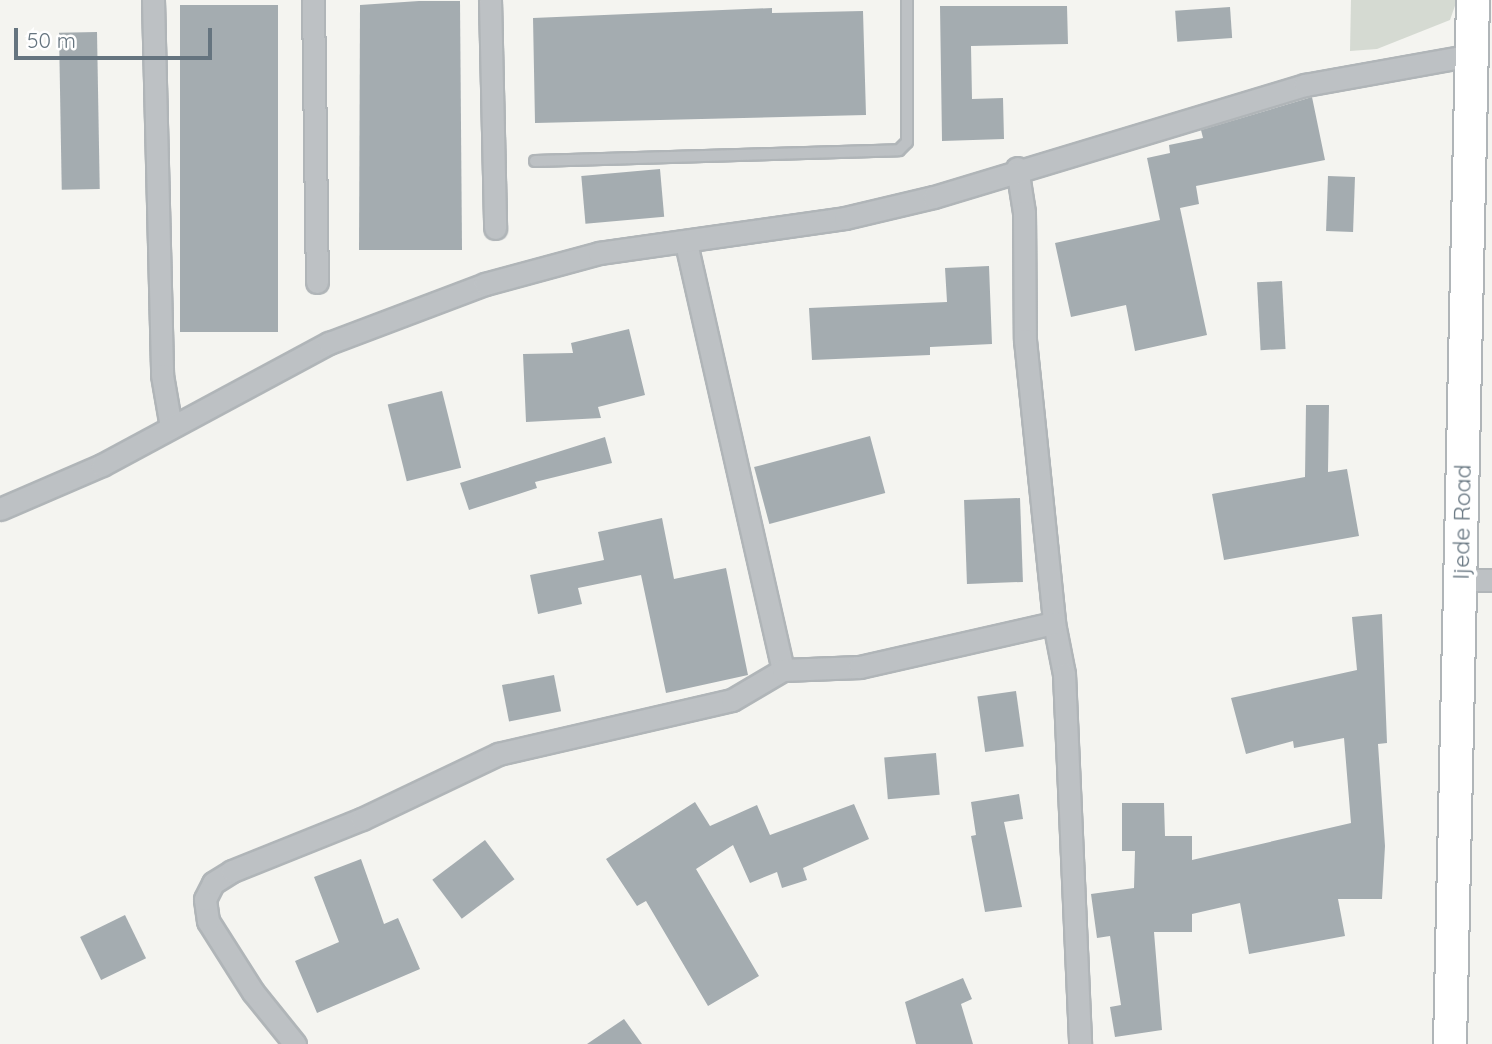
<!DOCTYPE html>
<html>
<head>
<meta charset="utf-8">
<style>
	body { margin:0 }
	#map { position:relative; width:1492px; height:1044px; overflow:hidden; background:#f4f4f0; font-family:Quicksand,sans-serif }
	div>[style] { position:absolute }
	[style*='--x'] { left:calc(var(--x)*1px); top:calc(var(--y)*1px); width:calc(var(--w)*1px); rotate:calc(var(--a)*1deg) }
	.green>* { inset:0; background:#d5dad2 }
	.building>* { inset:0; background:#a4acb0; transform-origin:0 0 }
	.roads { filter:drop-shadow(2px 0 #b0b5b8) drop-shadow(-2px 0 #b0b5b8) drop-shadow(0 2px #b0b5b8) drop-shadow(0 -2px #b0b5b8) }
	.lane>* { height:10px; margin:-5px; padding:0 5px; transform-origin:5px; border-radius:5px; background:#bdc1c4 }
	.street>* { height:21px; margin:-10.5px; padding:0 10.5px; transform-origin:10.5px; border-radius:10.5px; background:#bdc1c4 }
	.secondary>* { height:32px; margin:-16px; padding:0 16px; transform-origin:16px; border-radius:16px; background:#fff }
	span { translate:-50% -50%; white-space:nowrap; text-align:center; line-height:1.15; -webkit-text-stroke:7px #fff; paint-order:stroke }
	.street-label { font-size:23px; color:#65747f }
	.scale { position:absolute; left:14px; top:28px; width:198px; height:32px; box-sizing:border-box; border:4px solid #65747f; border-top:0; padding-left:9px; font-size:21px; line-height:24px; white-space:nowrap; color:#65747f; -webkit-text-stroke:5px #fff; paint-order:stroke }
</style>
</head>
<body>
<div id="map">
	<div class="green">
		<i style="clip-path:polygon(1351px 0,1457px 0,1450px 20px,1377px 49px,1350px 51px)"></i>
	</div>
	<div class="building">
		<i style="clip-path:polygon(419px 1px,460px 1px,462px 250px,359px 250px,360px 5px)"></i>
		<i style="left:278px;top:5px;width:327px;height:98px;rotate:90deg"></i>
		<i style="clip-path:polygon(940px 6px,1067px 6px,1068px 44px,971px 46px,972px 99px,1003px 98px,1004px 139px,942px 141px)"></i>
		<i style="left:1230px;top:7px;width:31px;height:55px;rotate:86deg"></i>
		<i style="clip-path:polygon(772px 8px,772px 13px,863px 11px,866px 115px,535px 123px,533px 18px)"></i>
		<i style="left:97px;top:32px;width:157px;height:38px;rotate:89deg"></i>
		<i style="clip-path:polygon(1312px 97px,1325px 160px,1196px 186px,1199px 204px,1180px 208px,1207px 335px,1135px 351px,1126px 305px,1071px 317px,1055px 243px,1160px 220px,1147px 158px,1170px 153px,1169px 145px,1203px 138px,1201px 130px)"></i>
		<i style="left:660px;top:169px;width:48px;height:79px;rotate:85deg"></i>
		<i style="left:1328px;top:176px;width:27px;height:55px;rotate:2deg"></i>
		<i style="clip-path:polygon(989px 266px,992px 344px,930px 347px,930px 355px,812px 360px,809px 308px,947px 302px,945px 268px)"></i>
		<i style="left:1282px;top:281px;width:68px;height:25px;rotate:87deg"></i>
		<i style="clip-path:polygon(629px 329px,645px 395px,598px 407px,601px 418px,526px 422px,523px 354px,573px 353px,571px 343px)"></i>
		<i style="left:442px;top:391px;width:79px;height:56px;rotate:76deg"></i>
		<i style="clip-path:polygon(1306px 405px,1329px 405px,1328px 472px,1347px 469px,1359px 536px,1224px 560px,1212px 494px,1305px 477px)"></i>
		<i style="left:870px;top:436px;width:59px;height:120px;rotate:75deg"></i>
		<i style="clip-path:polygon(605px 437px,612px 463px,535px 482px,537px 488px,469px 510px,460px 483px)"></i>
		<i style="left:1020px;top:498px;width:84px;height:56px;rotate:88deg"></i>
		<i style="clip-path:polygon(662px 518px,674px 579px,726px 568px,748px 675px,666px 693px,641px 575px,578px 588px,582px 604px,538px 614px,530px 575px,604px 560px,598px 532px)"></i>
		<i style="clip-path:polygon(1382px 614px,1387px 743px,1378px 744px,1385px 846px,1382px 899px,1338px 899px,1345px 936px,1249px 954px,1240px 903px,1192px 914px,1192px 932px,1154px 932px,1162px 1030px,1115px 1037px,1110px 1007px,1121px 1005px,1110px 936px,1097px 938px,1091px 894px,1134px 888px,1135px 851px,1122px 851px,1122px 803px,1164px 803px,1165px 836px,1192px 836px,1192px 860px,1351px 823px,1344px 738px,1294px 748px,1293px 741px,1246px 754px,1231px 698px,1357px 670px,1352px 617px)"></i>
		<i style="left:554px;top:675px;width:37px;height:53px;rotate:79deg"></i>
		<i style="left:1016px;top:691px;width:56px;height:39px;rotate:82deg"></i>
		<i style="left:936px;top:753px;width:42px;height:52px;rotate:85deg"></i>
		<i style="clip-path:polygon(1019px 794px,1023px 819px,1004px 822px,1022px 907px,985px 912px,971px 836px,976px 835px,971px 802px)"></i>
		<i style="clip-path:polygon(695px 802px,710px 826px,757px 805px,770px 835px,854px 804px,869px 839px,803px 868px,807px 880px,782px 888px,777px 872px,750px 883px,733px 845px,696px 869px,759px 976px,708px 1006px,646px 901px,637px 906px,606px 859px)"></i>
		<i style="left:485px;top:840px;width:49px;height:66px;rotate:53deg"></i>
		<i style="clip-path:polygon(361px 859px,384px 924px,398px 918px,420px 969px,317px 1013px,295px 961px,339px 942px,314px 877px)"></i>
		<i style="left:125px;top:915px;width:48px;height:50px;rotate:64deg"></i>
		<i style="clip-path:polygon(963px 978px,972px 999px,961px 1004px,973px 1044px,916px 1044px,905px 1002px)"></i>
		<i style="clip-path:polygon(624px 1019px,642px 1044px,587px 1044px)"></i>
	</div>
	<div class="roads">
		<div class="lane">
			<i style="--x:535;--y:161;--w:364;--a:-1.7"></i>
			<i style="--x:899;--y:150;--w:11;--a:-45"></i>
			<i style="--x:907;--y:142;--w:142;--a:-90"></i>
		</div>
		<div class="street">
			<i style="--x:153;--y:0;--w:375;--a:88.6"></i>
			<i style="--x:162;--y:375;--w:53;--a:80.2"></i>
			<i style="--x:313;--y:0;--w:282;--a:89.2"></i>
			<i style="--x:490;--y:0;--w:228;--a:88.7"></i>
			<i style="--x:1017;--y:168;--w:45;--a:81"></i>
			<i style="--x:1024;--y:212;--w:128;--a:89.6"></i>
			<i style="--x:1025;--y:340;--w:284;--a:84.1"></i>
			<i style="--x:1054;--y:623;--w:52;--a:78.9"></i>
			<i style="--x:1064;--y:674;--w:370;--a:87.5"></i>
			<i style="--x:686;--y:243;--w:438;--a:77.2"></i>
			<i style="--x:0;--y:509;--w:111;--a:-23.3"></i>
			<i style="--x:102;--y:465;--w:258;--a:-28.3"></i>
			<i style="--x:329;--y:343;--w:167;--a:-20.7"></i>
			<i style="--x:485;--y:284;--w:118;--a:-15.2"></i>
			<i style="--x:599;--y:253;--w:248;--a:-8.1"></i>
			<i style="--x:845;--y:218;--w:91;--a:-13.3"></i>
			<i style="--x:934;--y:197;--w:388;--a:-16.8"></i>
			<i style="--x:1305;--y:85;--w:169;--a:-10.2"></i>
			<i style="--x:1461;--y:580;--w:31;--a:0"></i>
			<i style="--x:295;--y:1044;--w:67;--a:-128.9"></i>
			<i style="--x:253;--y:992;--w:84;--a:-122.4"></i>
			<i style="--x:208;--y:921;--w:22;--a:-98"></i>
			<i style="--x:205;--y:899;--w:18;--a:-63"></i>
			<i style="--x:213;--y:883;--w:22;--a:-32"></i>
			<i style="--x:232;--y:871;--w:140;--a:-21.8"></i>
			<i style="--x:362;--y:819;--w:151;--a:-25.5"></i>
			<i style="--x:498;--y:754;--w:240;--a:-13"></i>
			<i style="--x:732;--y:700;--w:59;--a:-30.5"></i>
			<i style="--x:783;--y:670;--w:77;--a:-2.2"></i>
			<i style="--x:860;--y:667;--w:199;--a:-12.8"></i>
		</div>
		<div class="secondary">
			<i style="--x:1450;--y:1044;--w:1044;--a:-88.74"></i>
		</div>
	</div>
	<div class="street-label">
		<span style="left:1462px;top:522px;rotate:-89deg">Ijede Road</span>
	</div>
	<div class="scale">50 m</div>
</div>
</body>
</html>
